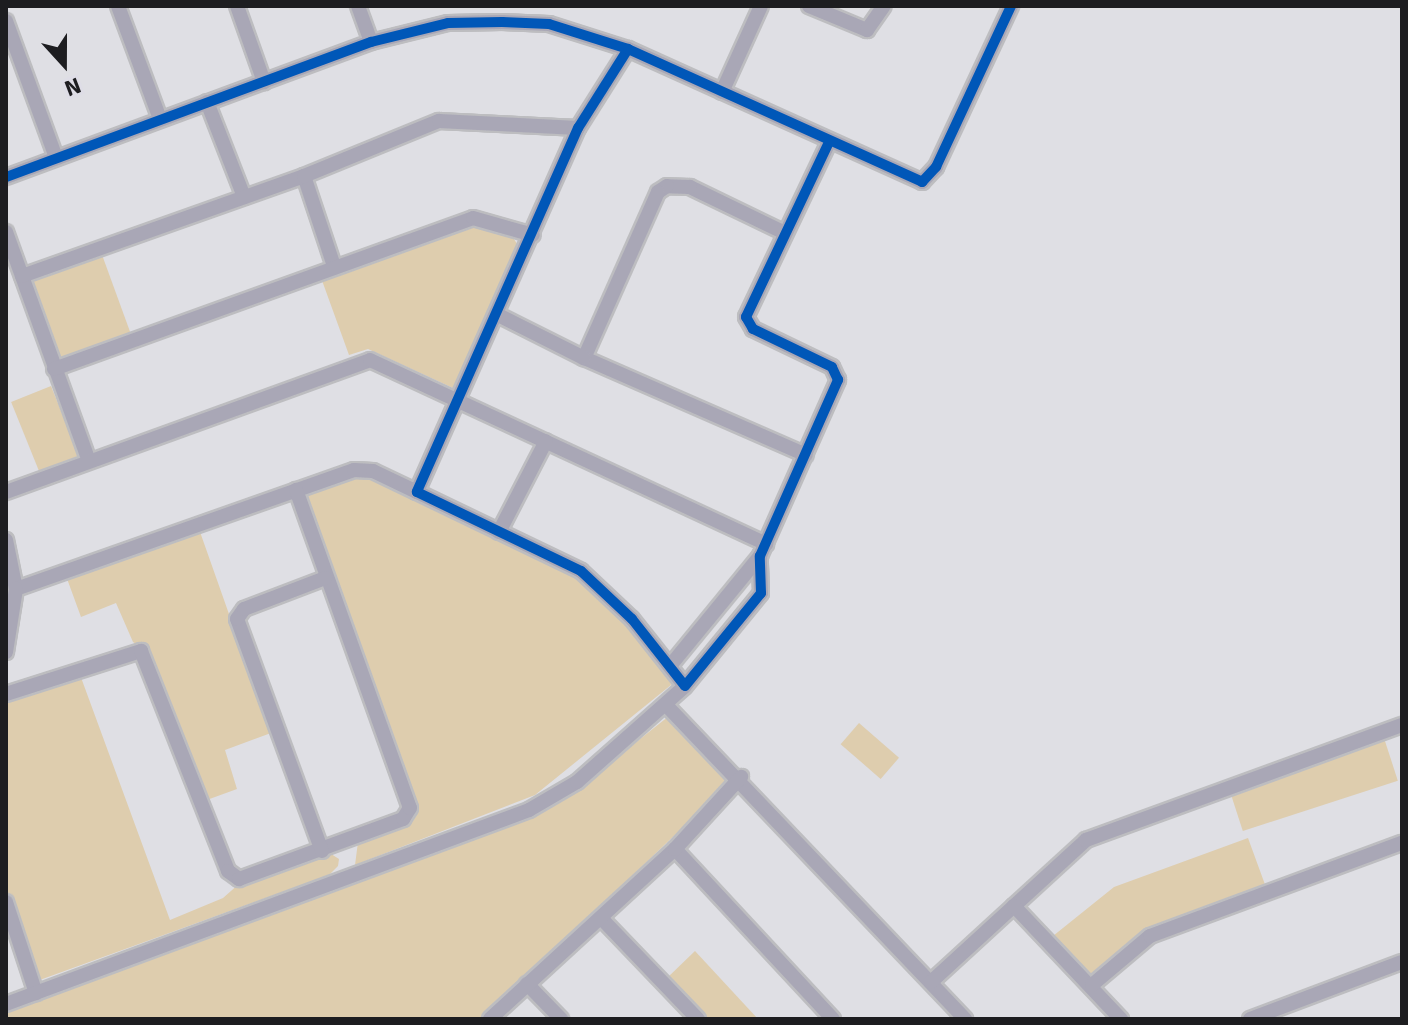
<!DOCTYPE html>
<html>
<head>
<meta charset="utf-8">
<style>
	body { margin:0 }
	#map { position:relative; width:1408px; height:1025px; overflow:hidden; background:#dfdfe4; font-family:Signika,sans-serif }
	div>[style] { position:absolute }
	[style*='--x'] { left:calc(var(--x)*1px); top:calc(var(--y)*1px); width:calc(var(--w)*1px); rotate:calc(var(--a)*1deg) }
	.green>* { inset:0; background:#decdae; transform-origin:0 0 }
	.roads { filter:drop-shadow(2px 0 #bdbdc0) drop-shadow(-2px 0 #bdbdc0) drop-shadow(0 2px #bdbdc0) drop-shadow(0 -2px #bdbdc0) }
	.minor>* { height:14px; margin:-7px; padding:0 7px; transform-origin:7px; border-radius:7px; background:#a9a7b6 }
	.cycleway>* { height:10px; margin:-5px; padding:0 5px; transform-origin:5px; border-radius:5px; background:#0057b8 }
	span { translate:-50% -50%; white-space:nowrap; text-align:center; line-height:1.15; -webkit-text-stroke:6px #dedde6; paint-order:stroke }
	.frame { position:absolute; inset:0; border:8px solid #1d1d20; pointer-events:none }
	.north { position:absolute; left:24px; top:24px; width:80px; height:80px; -webkit-text-stroke:6px #dedde6; paint-order:stroke; rotate:159deg; font-size:22px; font-weight:700; line-height:32px; text-align:center; color:#1d1d20 }
	.north::after { content:''; display:block; margin:auto; width:28px; height:36px; background:#1d1d20; clip-path:polygon(50% 0,100% 100%,50% 72%,0 100%) }
</style>
</head>
<body>
<div id="map">
	<div class="green">
		<i style="clip-path:polygon(472px 223px,512px 236px,519px 247px,453px 388px,368px 349px,349px 355px,320px 275px)"></i>
		<i style="left:101px;top:252px;width:90px;height:77px;rotate:70deg"></i>
		<i style="left:51px;top:386px;width:76px;height:43px;rotate:68deg"></i>
		<i style="clip-path:polygon(372px 473px,580px 572px,668px 669px,671px 685px,535px 795px,355px 865px,358px 842px,409px 817px,299px 492px)"></i>
		<i style="clip-path:polygon(199px 529px,271px 733px,225px 750px,237px 789px,204px 801px,149px 652px,133px 642px,116px 603px,81px 617px,66px 576px)"></i>
		<i style="clip-path:polygon(79px 672px,170px 920px,223px 898px,240px 883px,328px 852px,339px 859px,338px 866px,329px 875px,37px 981px,6px 889px,6px 699px)"></i>
		<i style="clip-path:polygon(669px 716px,728px 774px,729px 783px,483px 1019px,6px 1019px,6px 1008px,530px 814px,581px 786px)"></i>
		<i style="left:859px;top:723px;width:53px;height:28px;rotate:41deg"></i>
		<i style="left:1383px;top:735px;width:48px;height:163px;rotate:72deg"></i>
		<i style="clip-path:polygon(1248px 838px,1267px 890px,1162px 927px,1092px 981px,1053px 936px,1114px 887px)"></i>
		<i style="clip-path:polygon(695px 951px,758px 1019px,705px 1019px,666px 979px)"></i>
	</div>
	<div class="roads">
		<div class="minor">
			<i style="--x:118;--y:6;--w:121;--a:69.6"></i>
			<i style="--x:237;--y:6;--w:81;--a:70.4"></i>
			<i style="--x:358;--y:6;--w:38;--a:70"></i>
			<i style="--x:809;--y:6;--w:63;--a:22.5"></i>
			<i style="--x:867;--y:30;--w:29;--a:-55"></i>
			<i style="--x:6;--y:21;--w:146;--a:69.9"></i>
			<i style="--x:628;--y:49;--w:93;--a:122.3"></i>
			<i style="--x:578;--y:128;--w:398;--a:113.9"></i>
			<i style="--x:417;--y:492;--w:182;--a:25.7"></i>
			<i style="--x:581;--y:571;--w:70;--a:43.3"></i>
			<i style="--x:632;--y:619;--w:85;--a:51.7"></i>
			<i style="--x:685;--y:686;--w:120;--a:-50.7"></i>
			<i style="--x:761;--y:593;--w:37;--a:-92"></i>
			<i style="--x:760;--y:556;--w:193;--a:-66.1"></i>
			<i style="--x:838;--y:380;--w:14;--a:-115"></i>
			<i style="--x:832;--y:367;--w:88;--a:-154.3"></i>
			<i style="--x:753;--y:329;--w:14;--a:-120"></i>
			<i style="--x:746;--y:317;--w:191;--a:-64.6"></i>
			<i style="--x:722;--y:92;--w:94;--a:-65.6"></i>
			<i style="--x:207;--y:102;--w:102;--a:68.7"></i>
			<i style="--x:304;--y:176;--w:95;--a:71.6"></i>
			<i style="--x:6;--y:177;--w:389;--a:-20.3"></i>
			<i style="--x:371;--y:42;--w:79;--a:-13.9"></i>
			<i style="--x:448;--y:23;--w:54;--a:-1.1"></i>
			<i style="--x:502;--y:22;--w:47;--a:2.4"></i>
			<i style="--x:549;--y:24;--w:83;--a:17.6"></i>
			<i style="--x:628;--y:49;--w:323;--a:24.3"></i>
			<i style="--x:922;--y:182;--w:21;--a:-47"></i>
			<i style="--x:936;--y:167;--w:178;--a:-65"></i>
			<i style="--x:6;--y:232;--w:240;--a:70.1"></i>
			<i style="--x:785;--y:233;--w:106;--a:-154.2"></i>
			<i style="--x:690;--y:187;--w:23;--a:-178"></i>
			<i style="--x:667;--y:186;--w:11;--a:146"></i>
			<i style="--x:658;--y:192;--w:182;--a:114"></i>
			<i style="--x:584;--y:358;--w:242;--a:23.6"></i>
			<i style="--x:22;--y:276;--w:299;--a:-19.5"></i>
			<i style="--x:304;--y:176;--w:146;--a:-22.2"></i>
			<i style="--x:439;--y:121;--w:139;--a:2.9"></i>
			<i style="--x:498;--y:315;--w:96;--a:26.6"></i>
			<i style="--x:54;--y:369;--w:445;--a:-19.8"></i>
			<i style="--x:473;--y:218;--w:62;--a:15.8"></i>
			<i style="--x:6;--y:492;--w:387;--a:-19.9"></i>
			<i style="--x:370;--y:360;--w:437;--a:24.9"></i>
			<i style="--x:499;--y:532;--w:102;--a:-62.7"></i>
			<i style="--x:6;--y:540;--w:50;--a:78.5"></i>
			<i style="--x:16;--y:589;--w:358;--a:-19.4"></i>
			<i style="--x:354;--y:470;--w:19;--a:3"></i>
			<i style="--x:373;--y:471;--w:49;--a:25.5"></i>
			<i style="--x:6;--y:652;--w:64;--a:-81"></i>
			<i style="--x:670;--y:666;--w:142;--a:-50.7"></i>
			<i style="--x:6;--y:694;--w:142;--a:-17.7"></i>
			<i style="--x:141;--y:651;--w:237;--a:68.4"></i>
			<i style="--x:228;--y:871;--w:14;--a:36"></i>
			<i style="--x:239;--y:879;--w:175;--a:-20.1"></i>
			<i style="--x:403;--y:819;--w:13;--a:-58"></i>
			<i style="--x:410;--y:808;--w:338;--a:-109.7"></i>
			<i style="--x:666;--y:705;--w:434;--a:46.4"></i>
			<i style="--x:675;--y:849;--w:232;--a:47.1"></i>
			<i style="--x:322;--y:851;--w:247;--a:-110.1"></i>
			<i style="--x:237;--y:619;--w:12;--a:-55"></i>
			<i style="--x:244;--y:609;--w:87;--a:-20.9"></i>
			<i style="--x:6;--y:902;--w:96;--a:71.8"></i>
			<i style="--x:1014;--y:906;--w:98;--a:-42.5"></i>
			<i style="--x:1086;--y:840;--w:336;--a:-20"></i>
			<i style="--x:601;--y:918;--w:140;--a:46.2"></i>
			<i style="--x:931;--y:982;--w:113;--a:-42.5"></i>
			<i style="--x:1014;--y:906;--w:156;--a:46.6"></i>
			<i style="--x:527;--y:984;--w:49;--a:45.8"></i>
			<i style="--x:1092;--y:985;--w:76;--a:-40.2"></i>
			<i style="--x:1150;--y:936;--w:269;--a:-20.3"></i>
			<i style="--x:6;--y:1004;--w:558;--a:-20.35"></i>
			<i style="--x:529;--y:810;--w:56;--a:-30.3"></i>
			<i style="--x:577;--y:782;--w:144;--a:-41.6"></i>
			<i style="--x:490;--y:1019;--w:251;--a:-42.6"></i>
			<i style="--x:675;--y:849;--w:98;--a:-47.5"></i>
			<i style="--x:1250;--y:1019;--w:162;--a:-20.6"></i>
		</div>
	</div>
	<div class="cycleway">
		<i style="--x:628;--y:49;--w:93;--a:122.3"></i>
		<i style="--x:578;--y:128;--w:398;--a:113.9"></i>
		<i style="--x:417;--y:492;--w:182;--a:25.7"></i>
		<i style="--x:581;--y:571;--w:70;--a:43.3"></i>
		<i style="--x:632;--y:619;--w:85;--a:51.7"></i>
		<i style="--x:685;--y:686;--w:120;--a:-50.7"></i>
		<i style="--x:761;--y:593;--w:37;--a:-92"></i>
		<i style="--x:760;--y:556;--w:193;--a:-66.1"></i>
		<i style="--x:838;--y:380;--w:14;--a:-115"></i>
		<i style="--x:832;--y:367;--w:88;--a:-154.3"></i>
		<i style="--x:753;--y:329;--w:14;--a:-120"></i>
		<i style="--x:746;--y:317;--w:191;--a:-64.6"></i>
		<i style="--x:6;--y:177;--w:389;--a:-20.3"></i>
		<i style="--x:371;--y:42;--w:79;--a:-13.9"></i>
		<i style="--x:448;--y:23;--w:54;--a:-1.1"></i>
		<i style="--x:502;--y:22;--w:47;--a:2.4"></i>
		<i style="--x:549;--y:24;--w:83;--a:17.6"></i>
		<i style="--x:628;--y:49;--w:323;--a:24.3"></i>
		<i style="--x:922;--y:182;--w:21;--a:-47"></i>
		<i style="--x:936;--y:167;--w:178;--a:-65"></i>
	</div>
	<div class="frame"></div>
	<div class="north">N</div>
</div>
</body>
</html>
